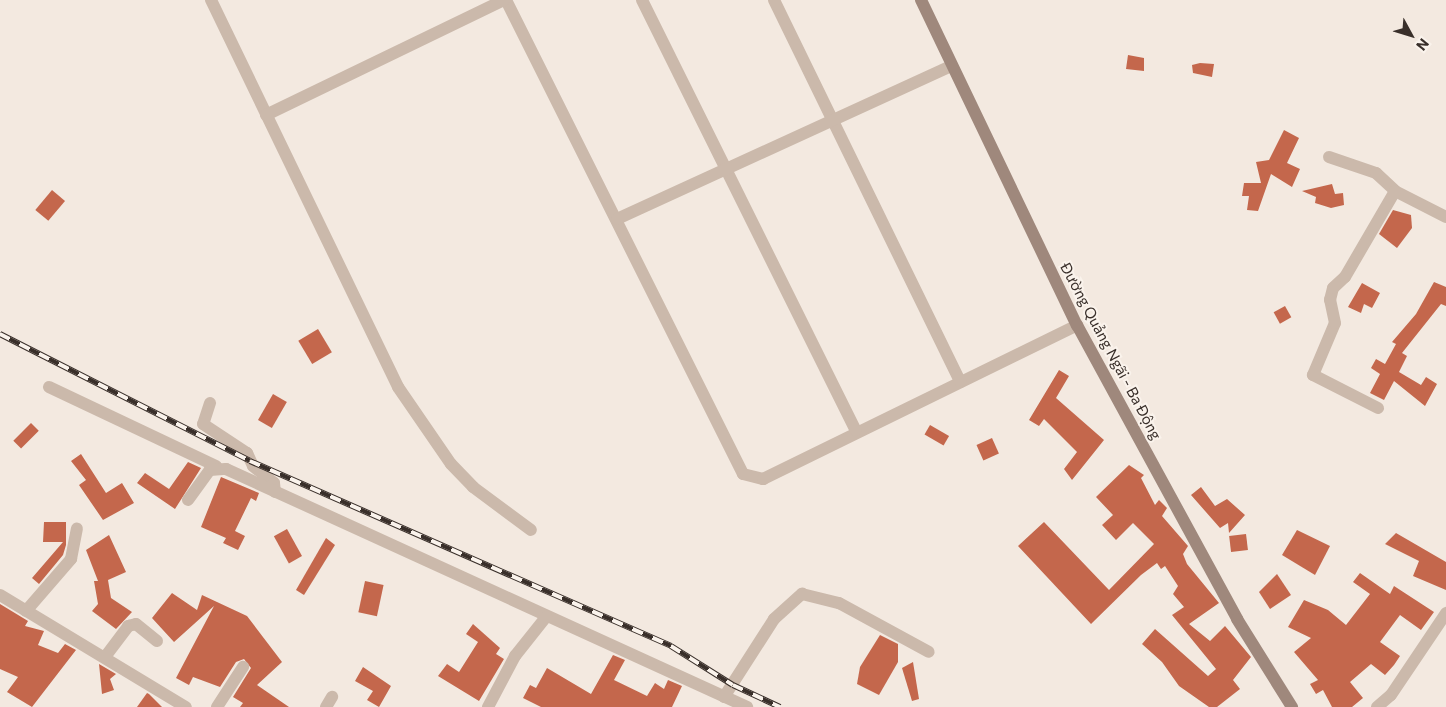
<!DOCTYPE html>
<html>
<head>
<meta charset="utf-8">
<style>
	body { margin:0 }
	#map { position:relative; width:1446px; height:707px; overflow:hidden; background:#f3e9e0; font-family:Commissioner,sans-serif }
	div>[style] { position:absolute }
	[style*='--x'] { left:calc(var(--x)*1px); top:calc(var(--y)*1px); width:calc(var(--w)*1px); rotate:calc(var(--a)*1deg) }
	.building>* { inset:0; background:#c4674c; transform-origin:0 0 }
	.street>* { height:12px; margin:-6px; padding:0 6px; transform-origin:6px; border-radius:6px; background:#cbb9ab }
	.secondary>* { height:12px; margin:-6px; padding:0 6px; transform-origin:6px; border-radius:6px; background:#9f887c }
	.rail>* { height:5.5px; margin-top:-2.75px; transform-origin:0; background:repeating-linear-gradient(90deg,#faf3ec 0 11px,#392f2a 0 22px); box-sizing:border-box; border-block:1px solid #392f2a }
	span { translate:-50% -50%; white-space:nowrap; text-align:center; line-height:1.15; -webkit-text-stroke:4px #faf3ec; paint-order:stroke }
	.street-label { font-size:15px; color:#392f2a }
	.north { position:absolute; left:1386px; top:10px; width:50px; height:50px; -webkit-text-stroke:4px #faf3ec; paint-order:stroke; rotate:129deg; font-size:14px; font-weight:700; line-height:20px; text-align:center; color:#392f2a }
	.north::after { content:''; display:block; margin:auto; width:18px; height:22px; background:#392f2a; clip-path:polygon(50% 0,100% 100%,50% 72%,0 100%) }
</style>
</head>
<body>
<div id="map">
	<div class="building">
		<i style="clip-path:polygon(1128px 55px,1144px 58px,1144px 71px,1126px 69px)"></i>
		<i style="clip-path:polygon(1200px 63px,1214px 64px,1212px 77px,1193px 73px,1192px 65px)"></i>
		<i style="clip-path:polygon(1284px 130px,1299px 138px,1287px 163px,1300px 169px,1292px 187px,1271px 174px,1258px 211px,1247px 210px,1249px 196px,1242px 196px,1244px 183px,1261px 183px,1256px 162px,1269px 160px)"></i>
		<i style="clip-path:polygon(1332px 184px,1335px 194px,1343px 193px,1344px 205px,1331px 208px,1315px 203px,1316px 197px,1302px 191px)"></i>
		<i style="left:52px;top:190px;width:17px;height:26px;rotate:40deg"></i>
		<i style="clip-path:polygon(1393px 210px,1411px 215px,1412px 228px,1397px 248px,1379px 234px)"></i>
		<i style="clip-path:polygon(1434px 282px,1446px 287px,1446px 306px,1441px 304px,1402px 353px,1407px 356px,1399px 372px,1421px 385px,1426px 377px,1437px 384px,1425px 406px,1394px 381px,1384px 400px,1370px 393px,1380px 374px,1371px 368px,1376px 359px,1385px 364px,1396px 344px,1392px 342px,1416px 314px)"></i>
		<i style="clip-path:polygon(1362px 283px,1380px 293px,1372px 308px,1364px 304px,1361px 313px,1348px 307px)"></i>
		<i style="left:1285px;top:306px;width:13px;height:13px;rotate:61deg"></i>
		<i style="left:318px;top:329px;width:27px;height:23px;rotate:59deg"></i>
		<i style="clip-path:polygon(1059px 370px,1069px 376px,1056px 398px,1104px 440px,1072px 480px,1064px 469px,1077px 452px,1044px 419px,1039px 426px,1029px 420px)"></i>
		<i style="left:273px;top:394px;width:16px;height:30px;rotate:30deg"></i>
		<i style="left:31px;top:423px;width:11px;height:25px;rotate:45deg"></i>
		<i style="left:930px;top:425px;width:22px;height:11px;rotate:30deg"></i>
		<i style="left:992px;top:438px;width:17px;height:17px;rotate:66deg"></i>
		<i style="clip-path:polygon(81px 454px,106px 493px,122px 483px,134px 503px,103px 520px,79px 485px,86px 480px,71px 461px)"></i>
		<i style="clip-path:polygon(188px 462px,201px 468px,175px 509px,137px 483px,145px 473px,169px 489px)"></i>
		<i style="clip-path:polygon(1129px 465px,1144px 475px,1141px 478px,1155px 505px,1159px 500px,1167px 508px,1162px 516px,1188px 546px,1183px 554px,1187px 564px,1219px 603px,1189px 624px,1210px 641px,1225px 626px,1251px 657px,1233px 680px,1240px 689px,1217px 707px,1209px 707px,1179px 686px,1162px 662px,1142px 644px,1155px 629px,1208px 676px,1216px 669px,1172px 615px,1184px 607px,1173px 594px,1178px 586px,1165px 566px,1161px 569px,1157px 563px,1141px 575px,1091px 624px,1018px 546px,1044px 522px,1109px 590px,1154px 544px,1133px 523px,1116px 540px,1102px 525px,1113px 515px,1096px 497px)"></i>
		<i style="clip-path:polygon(221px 477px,259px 493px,256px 501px,251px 498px,235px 531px,245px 536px,238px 550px,223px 543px,226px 538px,201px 527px)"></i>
		<i style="clip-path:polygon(1201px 487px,1215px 506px,1227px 499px,1245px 515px,1229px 533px,1228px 523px,1220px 528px,1191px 495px)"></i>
		<i style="clip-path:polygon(44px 522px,66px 522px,66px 545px,63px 555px,39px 584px,32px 578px,63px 542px,43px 542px)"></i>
		<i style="left:287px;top:529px;width:31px;height:15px;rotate:61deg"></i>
		<i style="clip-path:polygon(1297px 530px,1330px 546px,1315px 575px,1282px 555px)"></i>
		<i style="clip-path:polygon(1396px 533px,1446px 562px,1446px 590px,1413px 576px,1419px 561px,1385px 544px)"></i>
		<i style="left:1246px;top:534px;width:16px;height:17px;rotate:83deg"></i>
		<i style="clip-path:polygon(109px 535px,126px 572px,108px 580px,111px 598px,132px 612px,116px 629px,92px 611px,98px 604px,94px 581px,98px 581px,86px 550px)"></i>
		<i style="clip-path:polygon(326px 538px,335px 545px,304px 595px,296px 590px)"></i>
		<i style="clip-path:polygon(1360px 573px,1390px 594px,1394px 586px,1434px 612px,1421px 630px,1400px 615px,1380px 642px,1400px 656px,1394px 665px,1385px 675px,1371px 664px,1350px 682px,1363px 698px,1352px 707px,1332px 707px,1323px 690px,1316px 694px,1310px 684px,1318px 680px,1294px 652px,1311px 638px,1288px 627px,1304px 600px,1328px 610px,1346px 625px,1370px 594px,1353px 582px)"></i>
		<i style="clip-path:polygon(1277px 574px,1291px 595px,1270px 609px,1259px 592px)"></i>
		<i style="left:365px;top:581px;width:19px;height:32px;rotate:12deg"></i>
		<i style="clip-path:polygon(172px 593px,197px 610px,202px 595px,247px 616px,282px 662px,257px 685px,289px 707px,240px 707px,243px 703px,233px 697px,251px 668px,244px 659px,236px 662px,220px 687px,193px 677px,189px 685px,176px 678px,214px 606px,174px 642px,152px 618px)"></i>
		<i style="clip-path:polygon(0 604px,28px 621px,25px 626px,44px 631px,38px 645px,58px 653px,65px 644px,76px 650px,32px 707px,7px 692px,18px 677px,0 669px)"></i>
		<i style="clip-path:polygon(473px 624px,500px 648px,496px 654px,504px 659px,479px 701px,438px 676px,447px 664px,459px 672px,478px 642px,466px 634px)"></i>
		<i style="clip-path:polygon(880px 635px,898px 644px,898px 662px,879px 695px,857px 684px,860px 667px)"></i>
		<i style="clip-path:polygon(613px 655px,625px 660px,614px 680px,647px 696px,655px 683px,664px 689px,668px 680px,682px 686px,672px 707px,541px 707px,523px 698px,530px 685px,536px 688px,547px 668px,591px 694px)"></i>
		<i style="clip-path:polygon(913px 662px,919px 699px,912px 701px,902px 668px)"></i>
		<i style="clip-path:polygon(99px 664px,116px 674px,110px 679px,114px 690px,102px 694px)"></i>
		<i style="clip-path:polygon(363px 667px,391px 686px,379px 707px,367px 700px,373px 691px,355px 681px)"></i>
		<i style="clip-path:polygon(147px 693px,149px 694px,162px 707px,137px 707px)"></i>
	</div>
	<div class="street">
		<i style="--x:211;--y:0;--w:430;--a:64.2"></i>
		<i style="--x:398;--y:387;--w:93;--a:55.5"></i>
		<i style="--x:451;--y:464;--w:32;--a:46"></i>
		<i style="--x:473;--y:487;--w:72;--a:36.6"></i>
		<i style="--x:506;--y:0;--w:530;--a:63.43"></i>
		<i style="--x:743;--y:474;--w:21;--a:14"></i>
		<i style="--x:763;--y:479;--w:350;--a:-26.1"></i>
		<i style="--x:642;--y:0;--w:480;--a:63.6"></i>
		<i style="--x:774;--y:0;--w:425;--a:64"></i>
		<i style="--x:266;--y:115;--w:264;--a:-25.8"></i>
		<i style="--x:1329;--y:157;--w:50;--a:18.8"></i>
		<i style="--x:1376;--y:173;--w:26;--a:43"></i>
		<i style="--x:1395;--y:191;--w:57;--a:27"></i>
		<i style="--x:617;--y:219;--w:365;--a:-24.6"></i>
		<i style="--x:49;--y:387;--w:185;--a:25.3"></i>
		<i style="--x:210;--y:403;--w:22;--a:108"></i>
		<i style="--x:203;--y:424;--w:53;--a:33.4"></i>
		<i style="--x:247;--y:453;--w:14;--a:65"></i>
		<i style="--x:253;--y:466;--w:27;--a:39"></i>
		<i style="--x:274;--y:483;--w:9;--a:84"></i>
		<i style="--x:1378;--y:408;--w:73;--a:-153.1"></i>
		<i style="--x:1313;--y:375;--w:56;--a:-67.1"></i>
		<i style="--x:1335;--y:323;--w:24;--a:-102"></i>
		<i style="--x:1330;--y:300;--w:12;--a:-76"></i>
		<i style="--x:1333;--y:288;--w:16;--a:-43"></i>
		<i style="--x:1345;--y:277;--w:99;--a:-59.8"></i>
		<i style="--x:188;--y:500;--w:37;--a:-54"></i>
		<i style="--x:210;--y:470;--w:16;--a:-4"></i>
		<i style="--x:226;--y:469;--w:573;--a:24.55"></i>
		<i style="--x:0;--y:595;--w:217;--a:31.1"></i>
		<i style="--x:26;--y:611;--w:69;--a:-49.1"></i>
		<i style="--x:71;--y:559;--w:31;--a:-79"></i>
		<i style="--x:105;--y:657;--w:39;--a:-53"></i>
		<i style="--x:128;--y:626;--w:8;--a:-14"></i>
		<i style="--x:136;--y:624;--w:27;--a:39"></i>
		<i style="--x:724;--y:697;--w:93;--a:-57.3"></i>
		<i style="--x:774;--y:619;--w:38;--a:-42"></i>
		<i style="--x:802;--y:594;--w:38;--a:14"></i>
		<i style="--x:839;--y:603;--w:102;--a:28.6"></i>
		<i style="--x:217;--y:707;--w:48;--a:-57"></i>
		<i style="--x:326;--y:707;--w:12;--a:-59"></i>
		<i style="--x:488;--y:707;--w:58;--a:-62.1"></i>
		<i style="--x:515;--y:656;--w:50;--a:-51.5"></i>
		<i style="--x:1377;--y:707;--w:18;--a:-41"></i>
		<i style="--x:1391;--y:695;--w:99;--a:-56.1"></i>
	</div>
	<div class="secondary">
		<i style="--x:921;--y:0;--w:361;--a:64.4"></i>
		<i style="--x:1077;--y:325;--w:335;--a:61.4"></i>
		<i style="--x:1237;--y:619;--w:104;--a:58"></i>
	</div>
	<div class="rail">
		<i style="--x:0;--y:334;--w:280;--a:26.9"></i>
		<i style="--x:250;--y:461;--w:460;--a:23.7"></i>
		<i style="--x:671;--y:646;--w:73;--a:32.2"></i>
		<i style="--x:733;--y:685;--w:52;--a:25.1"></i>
	</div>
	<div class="street-label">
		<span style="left:1111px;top:351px;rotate:62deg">Đường Quảng Ngãi - Ba Động</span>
	</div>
	<div class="north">N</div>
</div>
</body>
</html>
